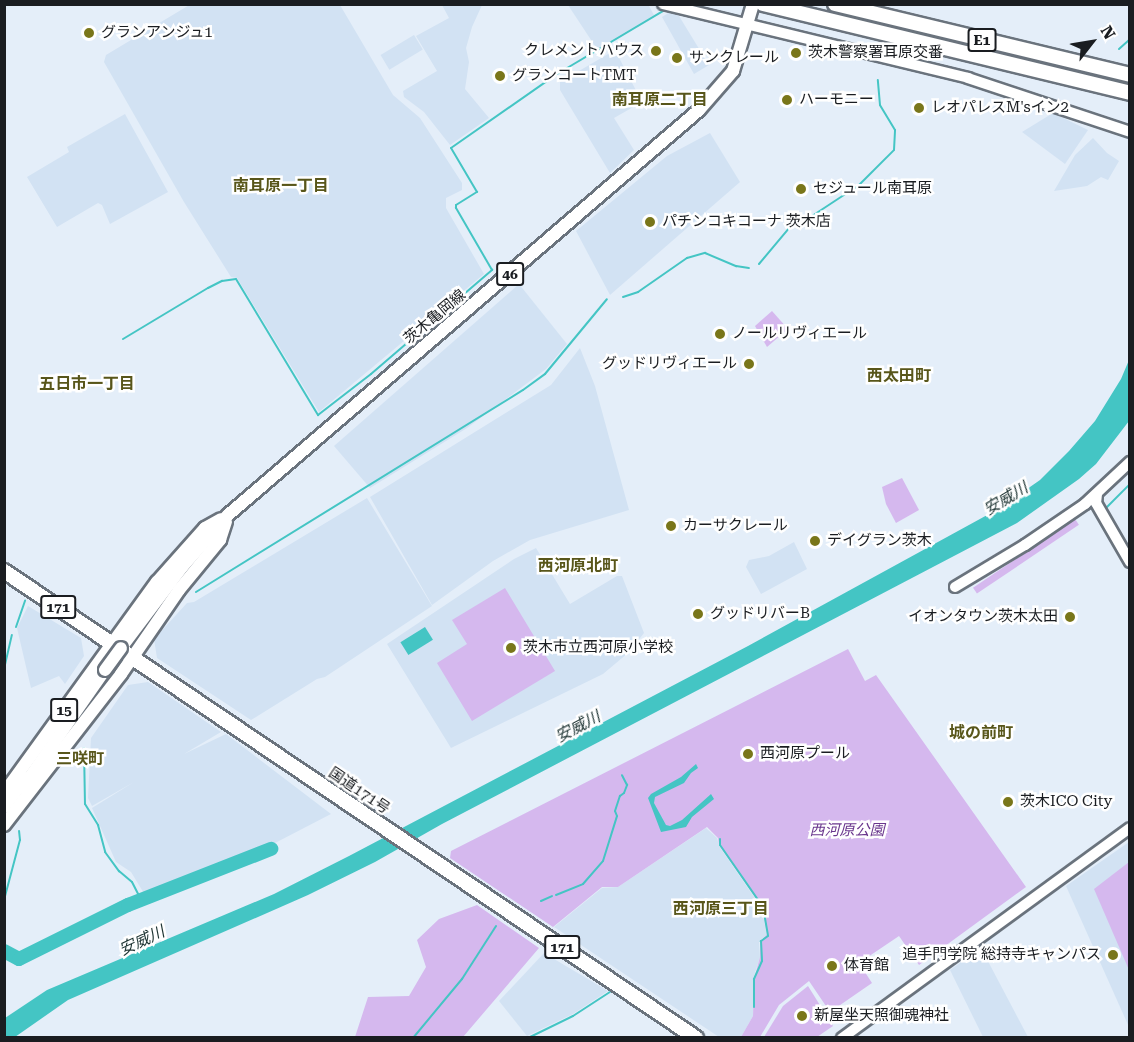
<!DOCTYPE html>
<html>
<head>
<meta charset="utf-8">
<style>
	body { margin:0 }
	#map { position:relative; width:1134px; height:1042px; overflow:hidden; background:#e4eef9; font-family:"Roboto Serif","Noto Sans JP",serif }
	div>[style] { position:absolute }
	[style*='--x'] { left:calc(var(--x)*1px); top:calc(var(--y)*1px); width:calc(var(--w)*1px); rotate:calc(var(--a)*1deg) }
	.built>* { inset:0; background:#d2e2f3; transform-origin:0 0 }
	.green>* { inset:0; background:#d5b8ee; transform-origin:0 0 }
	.water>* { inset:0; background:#44c5c4; transform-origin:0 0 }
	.stream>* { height:2px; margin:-1px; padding:0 1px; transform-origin:1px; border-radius:1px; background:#44c5c4 }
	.river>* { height:14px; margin:-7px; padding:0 7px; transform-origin:7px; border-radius:7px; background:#44c5c4 }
	.roads { filter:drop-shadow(2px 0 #6a737d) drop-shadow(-2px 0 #6a737d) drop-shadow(0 2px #6a737d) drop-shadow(0 -2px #6a737d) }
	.secondary>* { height:10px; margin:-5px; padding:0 5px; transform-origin:5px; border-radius:5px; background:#fff }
	.primary>* { height:12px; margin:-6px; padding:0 6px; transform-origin:6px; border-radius:6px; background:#fff }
	.highway>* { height:14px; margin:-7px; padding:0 7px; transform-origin:7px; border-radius:7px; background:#fff }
	.bridges { filter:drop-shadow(2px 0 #6a737d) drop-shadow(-2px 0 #6a737d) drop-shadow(0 2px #6a737d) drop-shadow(0 -2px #6a737d) }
	.primary-bridge>* { height:12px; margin:-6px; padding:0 6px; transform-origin:6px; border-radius:6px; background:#fff }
	.dots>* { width:16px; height:16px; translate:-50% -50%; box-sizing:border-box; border:3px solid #fff; border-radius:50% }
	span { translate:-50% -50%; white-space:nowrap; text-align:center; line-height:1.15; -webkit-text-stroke:5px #fff; paint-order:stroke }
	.shield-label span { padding:2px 4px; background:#fff; border:2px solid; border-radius:4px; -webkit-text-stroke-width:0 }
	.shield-label { font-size:14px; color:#1a1d21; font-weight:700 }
	.poi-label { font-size:15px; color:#1a1d21 }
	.left { translate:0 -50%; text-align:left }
	.right { translate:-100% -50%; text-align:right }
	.street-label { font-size:15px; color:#1a1d21 }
	.park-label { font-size:15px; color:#6a378d; font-style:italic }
	.neighbourhood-label { font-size:16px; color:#58561a; font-weight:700 }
	.water-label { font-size:16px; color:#1c3231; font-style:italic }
	.frame { position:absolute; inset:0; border:6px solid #1a1d21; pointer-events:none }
	.north { position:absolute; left:1062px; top:12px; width:60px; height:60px; -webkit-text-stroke:4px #fff; paint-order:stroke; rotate:59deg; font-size:16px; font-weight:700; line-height:24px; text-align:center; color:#1a1d21 }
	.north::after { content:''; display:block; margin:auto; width:21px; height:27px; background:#1a1d21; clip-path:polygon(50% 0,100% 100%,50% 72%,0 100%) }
</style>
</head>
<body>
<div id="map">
	<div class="built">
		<i style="clip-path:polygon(191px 4px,340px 5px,393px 95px,420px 118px,462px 183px,462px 190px,446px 198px,446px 208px,484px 274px,319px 412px,237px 278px,231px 277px,184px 202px,104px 62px,106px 55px)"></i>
		<i style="clip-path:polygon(442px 5px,482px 5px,472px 27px,466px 48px,469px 62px,465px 89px,489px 118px,450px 145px,424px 112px,404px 97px,403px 91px,437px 71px,416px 36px,449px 18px)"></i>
		<i style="clip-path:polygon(568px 5px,645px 5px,649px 6px,654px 15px,597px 49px)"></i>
		<i style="clip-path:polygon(670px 12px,679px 16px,709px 65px,694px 74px,662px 17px)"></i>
		<i style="left:414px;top:35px;width:17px;height:39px;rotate:59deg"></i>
		<i style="clip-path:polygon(615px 50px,642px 102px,614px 118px,634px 150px,610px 173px,560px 90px,560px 82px)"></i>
		<i style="clip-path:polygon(1053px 113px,1088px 130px,1065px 164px,1022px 132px)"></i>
		<i style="clip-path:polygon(125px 114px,168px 192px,110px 224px,102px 205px,98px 203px,57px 227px,27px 177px,69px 152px,67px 147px)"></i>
		<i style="clip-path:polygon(710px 133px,740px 182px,610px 295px,576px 231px,667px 156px)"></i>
		<i style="clip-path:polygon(1093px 138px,1107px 153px,1119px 161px,1108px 180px,1101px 177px,1087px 186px,1054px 191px,1075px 155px)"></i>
		<i style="clip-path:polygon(519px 284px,567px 344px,546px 369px,467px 428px,370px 488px,334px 446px)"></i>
		<i style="clip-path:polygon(580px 348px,595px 386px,629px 510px,530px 540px,493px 561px,432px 605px,370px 497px,551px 385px)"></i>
		<i style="clip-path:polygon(367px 498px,432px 606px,325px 677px,317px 679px,251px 720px,157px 658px,154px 639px,187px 603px,194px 602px)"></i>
		<i style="clip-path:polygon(794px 542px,807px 569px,761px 594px,746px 567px,749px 560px,769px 556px)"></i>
		<i style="clip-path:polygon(536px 548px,570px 604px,617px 576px,622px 576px,644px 633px,628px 653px,603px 674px,451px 748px,387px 644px,514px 559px)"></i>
		<i style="clip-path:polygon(28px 606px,81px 638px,84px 656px,65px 684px,59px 676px,31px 688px,17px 628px)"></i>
		<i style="clip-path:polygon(148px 682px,221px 732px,184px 754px,226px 734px,331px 814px,275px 843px,145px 895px,131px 872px,116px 862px,92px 808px,134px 782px,92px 806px,88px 798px,91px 738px,128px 685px)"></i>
		<i style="clip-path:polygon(706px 828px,717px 838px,719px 846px,761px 907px,767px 934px,759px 942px,760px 957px,753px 979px,753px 1016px,741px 1037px,719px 1037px,554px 927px,602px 888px,618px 887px)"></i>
		<i style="clip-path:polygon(1129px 842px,1129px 1027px,1066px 886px)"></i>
		<i style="clip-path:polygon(981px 948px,1028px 1037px,983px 1037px,982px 1035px,950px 970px)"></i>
		<i style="clip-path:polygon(544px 953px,608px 991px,573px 1014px,527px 1036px,499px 1001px)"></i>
	</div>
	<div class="green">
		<i style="clip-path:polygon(772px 311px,788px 329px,767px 347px,755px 326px)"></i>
		<i style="clip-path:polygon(902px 478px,919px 510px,896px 523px,886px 504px,882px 487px)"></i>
		<i style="left:1075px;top:519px;width:7px;height:123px;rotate:56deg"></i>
		<i style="clip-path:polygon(505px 588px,555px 671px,472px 721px,437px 663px,467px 644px,452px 620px)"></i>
		<i style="clip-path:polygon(848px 649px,865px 681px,876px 675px,1026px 887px,919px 965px,899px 936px,859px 963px,872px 983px,830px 1012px,809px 981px,779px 1005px,760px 1037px,741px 1037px,753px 1016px,754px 979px,760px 957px,760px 942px,767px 934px,762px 907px,719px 845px,718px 838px,707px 827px,618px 887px,602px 887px,553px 927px,450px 858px,451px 851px)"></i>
		<i style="clip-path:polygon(1129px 862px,1129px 970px,1094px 889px)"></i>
		<i style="clip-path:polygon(477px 905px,539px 948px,463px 1037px,355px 1037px,368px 997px,409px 996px,426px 967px,417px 940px,439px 919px)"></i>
		<i style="clip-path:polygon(808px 986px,833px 1026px,817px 1037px,764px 1037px,783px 1006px)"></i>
	</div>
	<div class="water">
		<i style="clip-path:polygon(1129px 360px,1129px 421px,1096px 464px,1079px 479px,1017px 523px,442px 824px,375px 862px,308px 895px,68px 1000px,15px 1037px,5px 1038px,5px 1018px,47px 990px,274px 894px,349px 856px,748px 646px,1000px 508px,1040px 480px,1069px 451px,1095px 421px,1121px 379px)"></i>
		<i style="left:425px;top:627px;width:15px;height:29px;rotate:58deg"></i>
		<i style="clip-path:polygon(696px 764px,698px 768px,691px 773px,684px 783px,655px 797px,654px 803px,666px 825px,670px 826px,682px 820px,711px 794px,714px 799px,692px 817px,686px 827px,661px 832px,648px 798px,651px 794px,681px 777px)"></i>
	</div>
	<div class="stream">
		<i style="--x:1119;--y:49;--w:15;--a:-42"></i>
		<i style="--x:759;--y:264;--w:56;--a:-50.1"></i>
		<i style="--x:795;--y:221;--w:14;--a:-12"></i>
		<i style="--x:809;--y:218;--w:60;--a:-33.4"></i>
		<i style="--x:859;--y:185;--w:49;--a:-45"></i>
		<i style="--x:894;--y:150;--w:20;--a:-87"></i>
		<i style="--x:895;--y:130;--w:29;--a:-121"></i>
		<i style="--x:880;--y:105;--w:25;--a:-95"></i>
		<i style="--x:623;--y:297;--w:16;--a:-18"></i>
		<i style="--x:638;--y:292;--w:60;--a:-34.8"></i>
		<i style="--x:687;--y:258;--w:19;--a:-16"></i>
		<i style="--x:705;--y:253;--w:34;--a:23"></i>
		<i style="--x:736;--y:266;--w:13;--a:9"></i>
		<i style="--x:123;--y:339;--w:99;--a:-31"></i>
		<i style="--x:208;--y:288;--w:16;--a:-27"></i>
		<i style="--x:222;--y:281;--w:14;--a:-8"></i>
		<i style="--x:236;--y:279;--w:159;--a:58.9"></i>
		<i style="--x:318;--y:415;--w:67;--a:-37.7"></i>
		<i style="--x:371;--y:374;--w:160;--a:-40.7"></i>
		<i style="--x:492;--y:270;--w:72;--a:-120.1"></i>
		<i style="--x:456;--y:208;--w:3;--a:-90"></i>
		<i style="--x:456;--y:205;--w:25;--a:-32"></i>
		<i style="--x:477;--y:192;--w:51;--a:-120.6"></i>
		<i style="--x:451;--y:148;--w:129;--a:-34.9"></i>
		<i style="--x:557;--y:74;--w:126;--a:-30.7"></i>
		<i style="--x:1107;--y:507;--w:33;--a:-45"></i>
		<i style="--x:196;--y:592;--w:384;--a:-31.7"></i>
		<i style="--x:523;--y:390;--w:27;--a:-36"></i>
		<i style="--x:545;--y:374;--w:97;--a:-50.4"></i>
		<i style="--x:16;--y:627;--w:28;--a:-71"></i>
		<i style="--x:4;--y:669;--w:35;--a:-77"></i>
		<i style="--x:84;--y:748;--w:56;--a:89"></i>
		<i style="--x:85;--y:804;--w:25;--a:58"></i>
		<i style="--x:98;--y:825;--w:28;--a:75"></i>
		<i style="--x:105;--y:852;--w:24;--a:54"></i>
		<i style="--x:119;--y:871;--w:17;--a:40"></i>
		<i style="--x:132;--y:882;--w:20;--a:63"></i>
		<i style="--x:720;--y:839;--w:6;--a:90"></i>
		<i style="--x:720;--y:845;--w:75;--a:55.3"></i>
		<i style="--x:763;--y:907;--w:29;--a:80"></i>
		<i style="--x:768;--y:936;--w:9;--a:144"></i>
		<i style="--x:761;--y:941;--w:20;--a:87"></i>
		<i style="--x:762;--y:961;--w:20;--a:114"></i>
		<i style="--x:754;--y:979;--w:28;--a:90"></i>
		<i style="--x:556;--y:895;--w:29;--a:-22"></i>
		<i style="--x:583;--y:884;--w:30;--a:-49"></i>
		<i style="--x:603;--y:861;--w:47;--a:-72.7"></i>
		<i style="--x:617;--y:816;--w:5;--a:-112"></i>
		<i style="--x:615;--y:811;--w:16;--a:-72"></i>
		<i style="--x:620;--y:796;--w:5;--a:-37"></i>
		<i style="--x:624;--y:793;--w:9;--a:-69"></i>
		<i style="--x:627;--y:785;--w:11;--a:-117"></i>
		<i style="--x:4;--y:900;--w:62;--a:-75.1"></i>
		<i style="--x:20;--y:840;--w:9;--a:-96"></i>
		<i style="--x:541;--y:901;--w:12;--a:-24"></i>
		<i style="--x:413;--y:1038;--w:77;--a:-50.3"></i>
		<i style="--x:462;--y:979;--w:63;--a:-57.3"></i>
		<i style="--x:528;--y:1038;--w:50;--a:-26.1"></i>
		<i style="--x:573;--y:1016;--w:44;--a:-33"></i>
	</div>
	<div class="river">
		<i style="--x:4;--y:951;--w:17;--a:28"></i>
		<i style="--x:19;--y:959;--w:122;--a:-26.4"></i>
		<i style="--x:128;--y:905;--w:154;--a:-21.4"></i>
	</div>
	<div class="roads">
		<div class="secondary">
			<i style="--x:663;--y:4;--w:314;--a:13.6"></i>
			<i style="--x:968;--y:78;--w:171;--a:18.4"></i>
			<i style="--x:1097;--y:494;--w:9;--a:96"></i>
			<i style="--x:1096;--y:503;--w:68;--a:60"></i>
			<i style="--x:955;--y:587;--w:82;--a:-31"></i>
			<i style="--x:1025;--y:545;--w:73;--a:-34.3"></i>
			<i style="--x:1085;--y:504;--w:62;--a:-43"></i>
			<i style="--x:842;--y:1038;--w:356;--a:-36.1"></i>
		</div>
		<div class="primary">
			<i style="--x:121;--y:648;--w:101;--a:-53"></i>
			<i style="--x:182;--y:567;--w:69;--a:-48.5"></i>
			<i style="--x:228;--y:515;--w:621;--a:-40.69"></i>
			<i style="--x:699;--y:110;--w:52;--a:-48.9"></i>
			<i style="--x:733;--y:71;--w:70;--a:-73.4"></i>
			<i style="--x:23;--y:787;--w:143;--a:-55"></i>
			<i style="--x:4;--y:793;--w:261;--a:-54.1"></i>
			<i style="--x:157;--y:582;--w:72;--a:-48.4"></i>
			<i style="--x:205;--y:528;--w:18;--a:-29"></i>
			<i style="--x:4;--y:807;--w:35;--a:-53"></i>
			<i style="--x:4;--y:825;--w:191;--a:-52.2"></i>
			<i style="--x:121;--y:674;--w:102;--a:-55.4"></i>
			<i style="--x:179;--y:590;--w:65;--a:-50.6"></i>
			<i style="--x:220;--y:540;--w:19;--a:-72"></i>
		</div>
		<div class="highway">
			<i style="--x:763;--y:4;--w:378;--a:13.6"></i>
			<i style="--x:835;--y:4;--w:303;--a:13.5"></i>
			<i style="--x:4;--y:571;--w:835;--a:34.01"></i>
		</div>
	</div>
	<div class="bridges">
		<div class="primary-bridge">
			<i style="--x:105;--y:670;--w:27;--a:-54"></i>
		</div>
	</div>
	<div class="dots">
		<i style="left:89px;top:33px;background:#79761a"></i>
		<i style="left:656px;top:51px;background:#79761a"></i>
		<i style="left:796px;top:53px;background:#79761a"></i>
		<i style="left:677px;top:58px;background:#79761a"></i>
		<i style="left:500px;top:76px;background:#79761a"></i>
		<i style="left:787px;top:100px;background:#79761a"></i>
		<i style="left:919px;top:108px;background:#79761a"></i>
		<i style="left:801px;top:189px;background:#79761a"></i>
		<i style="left:650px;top:222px;background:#79761a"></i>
		<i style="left:720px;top:334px;background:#79761a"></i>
		<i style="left:749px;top:364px;background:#79761a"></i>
		<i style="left:671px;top:526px;background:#79761a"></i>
		<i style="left:815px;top:541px;background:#79761a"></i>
		<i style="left:698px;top:614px;background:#79761a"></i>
		<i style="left:1070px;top:617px;background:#79761a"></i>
		<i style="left:511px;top:648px;background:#79761a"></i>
		<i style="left:748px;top:754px;background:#79761a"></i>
		<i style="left:1008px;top:802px;background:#79761a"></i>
		<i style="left:1113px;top:955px;background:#79761a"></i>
		<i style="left:832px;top:966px;background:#79761a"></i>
		<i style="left:802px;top:1016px;background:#79761a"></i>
	</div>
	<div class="shield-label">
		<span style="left:982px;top:40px">E1</span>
		<span style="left:510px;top:274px">46</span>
		<span style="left:58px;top:607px">171</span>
		<span style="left:64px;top:710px">15</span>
		<span style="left:562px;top:947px">171</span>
	</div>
	<div class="poi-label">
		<span class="left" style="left:101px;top:33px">グランアンジュ1</span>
		<span class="right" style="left:644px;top:51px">クレメントハウス</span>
		<span class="left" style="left:808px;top:53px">茨木警察署耳原交番</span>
		<span class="left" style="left:689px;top:58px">サンクレール</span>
		<span class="left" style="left:512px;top:76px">グランコートTMT</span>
		<span class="left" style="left:799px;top:100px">ハーモニー</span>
		<span class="left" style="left:931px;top:108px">レオパレスM'sイン2</span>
		<span class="left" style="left:813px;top:189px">セジュール南耳原</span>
		<span class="left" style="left:662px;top:222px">パチンコキコーナ 茨木店</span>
		<span class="left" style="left:732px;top:334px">ノールリヴィエール</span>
		<span class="right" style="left:737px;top:364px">グッドリヴィエール</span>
		<span class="left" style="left:683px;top:526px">カーサクレール</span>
		<span class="left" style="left:827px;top:541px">デイグラン茨木</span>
		<span class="left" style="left:710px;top:614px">グッドリバーB</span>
		<span class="right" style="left:1058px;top:617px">イオンタウン茨木太田</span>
		<span class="left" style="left:523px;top:648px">茨木市立西河原小学校</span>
		<span class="left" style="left:760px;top:754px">西河原プール</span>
		<span class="left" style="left:1020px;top:802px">茨木ICO City</span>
		<span class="right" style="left:1101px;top:955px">追手門学院 総持寺キャンパス</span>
		<span class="left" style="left:844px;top:966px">体育館</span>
		<span class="left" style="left:814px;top:1016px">新屋坐天照御魂神社</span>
	</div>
	<div class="street-label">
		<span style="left:435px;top:317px;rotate:-40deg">茨木亀岡線</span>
		<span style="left:359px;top:791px;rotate:34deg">国道171号</span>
	</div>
	<div class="park-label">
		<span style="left:847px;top:831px">西河原公園</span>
	</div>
	<div class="neighbourhood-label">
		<span style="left:660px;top:100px">南耳原二丁目</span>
		<span style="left:281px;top:186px">南耳原一丁目</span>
		<span style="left:899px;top:376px">西太田町</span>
		<span style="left:87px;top:384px">五日市一丁目</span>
		<span style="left:578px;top:566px">西河原北町</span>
		<span style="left:981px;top:733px">城の前町</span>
		<span style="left:80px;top:759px">三咲町</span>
		<span style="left:721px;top:909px">西河原三丁目</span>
	</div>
	<div class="water-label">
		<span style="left:1006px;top:499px;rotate:-31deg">安威川</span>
		<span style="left:578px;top:727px;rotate:-28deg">安威川</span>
		<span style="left:142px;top:941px;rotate:-25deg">安威川</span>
	</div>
	<div class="frame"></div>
	<div class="north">N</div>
</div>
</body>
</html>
